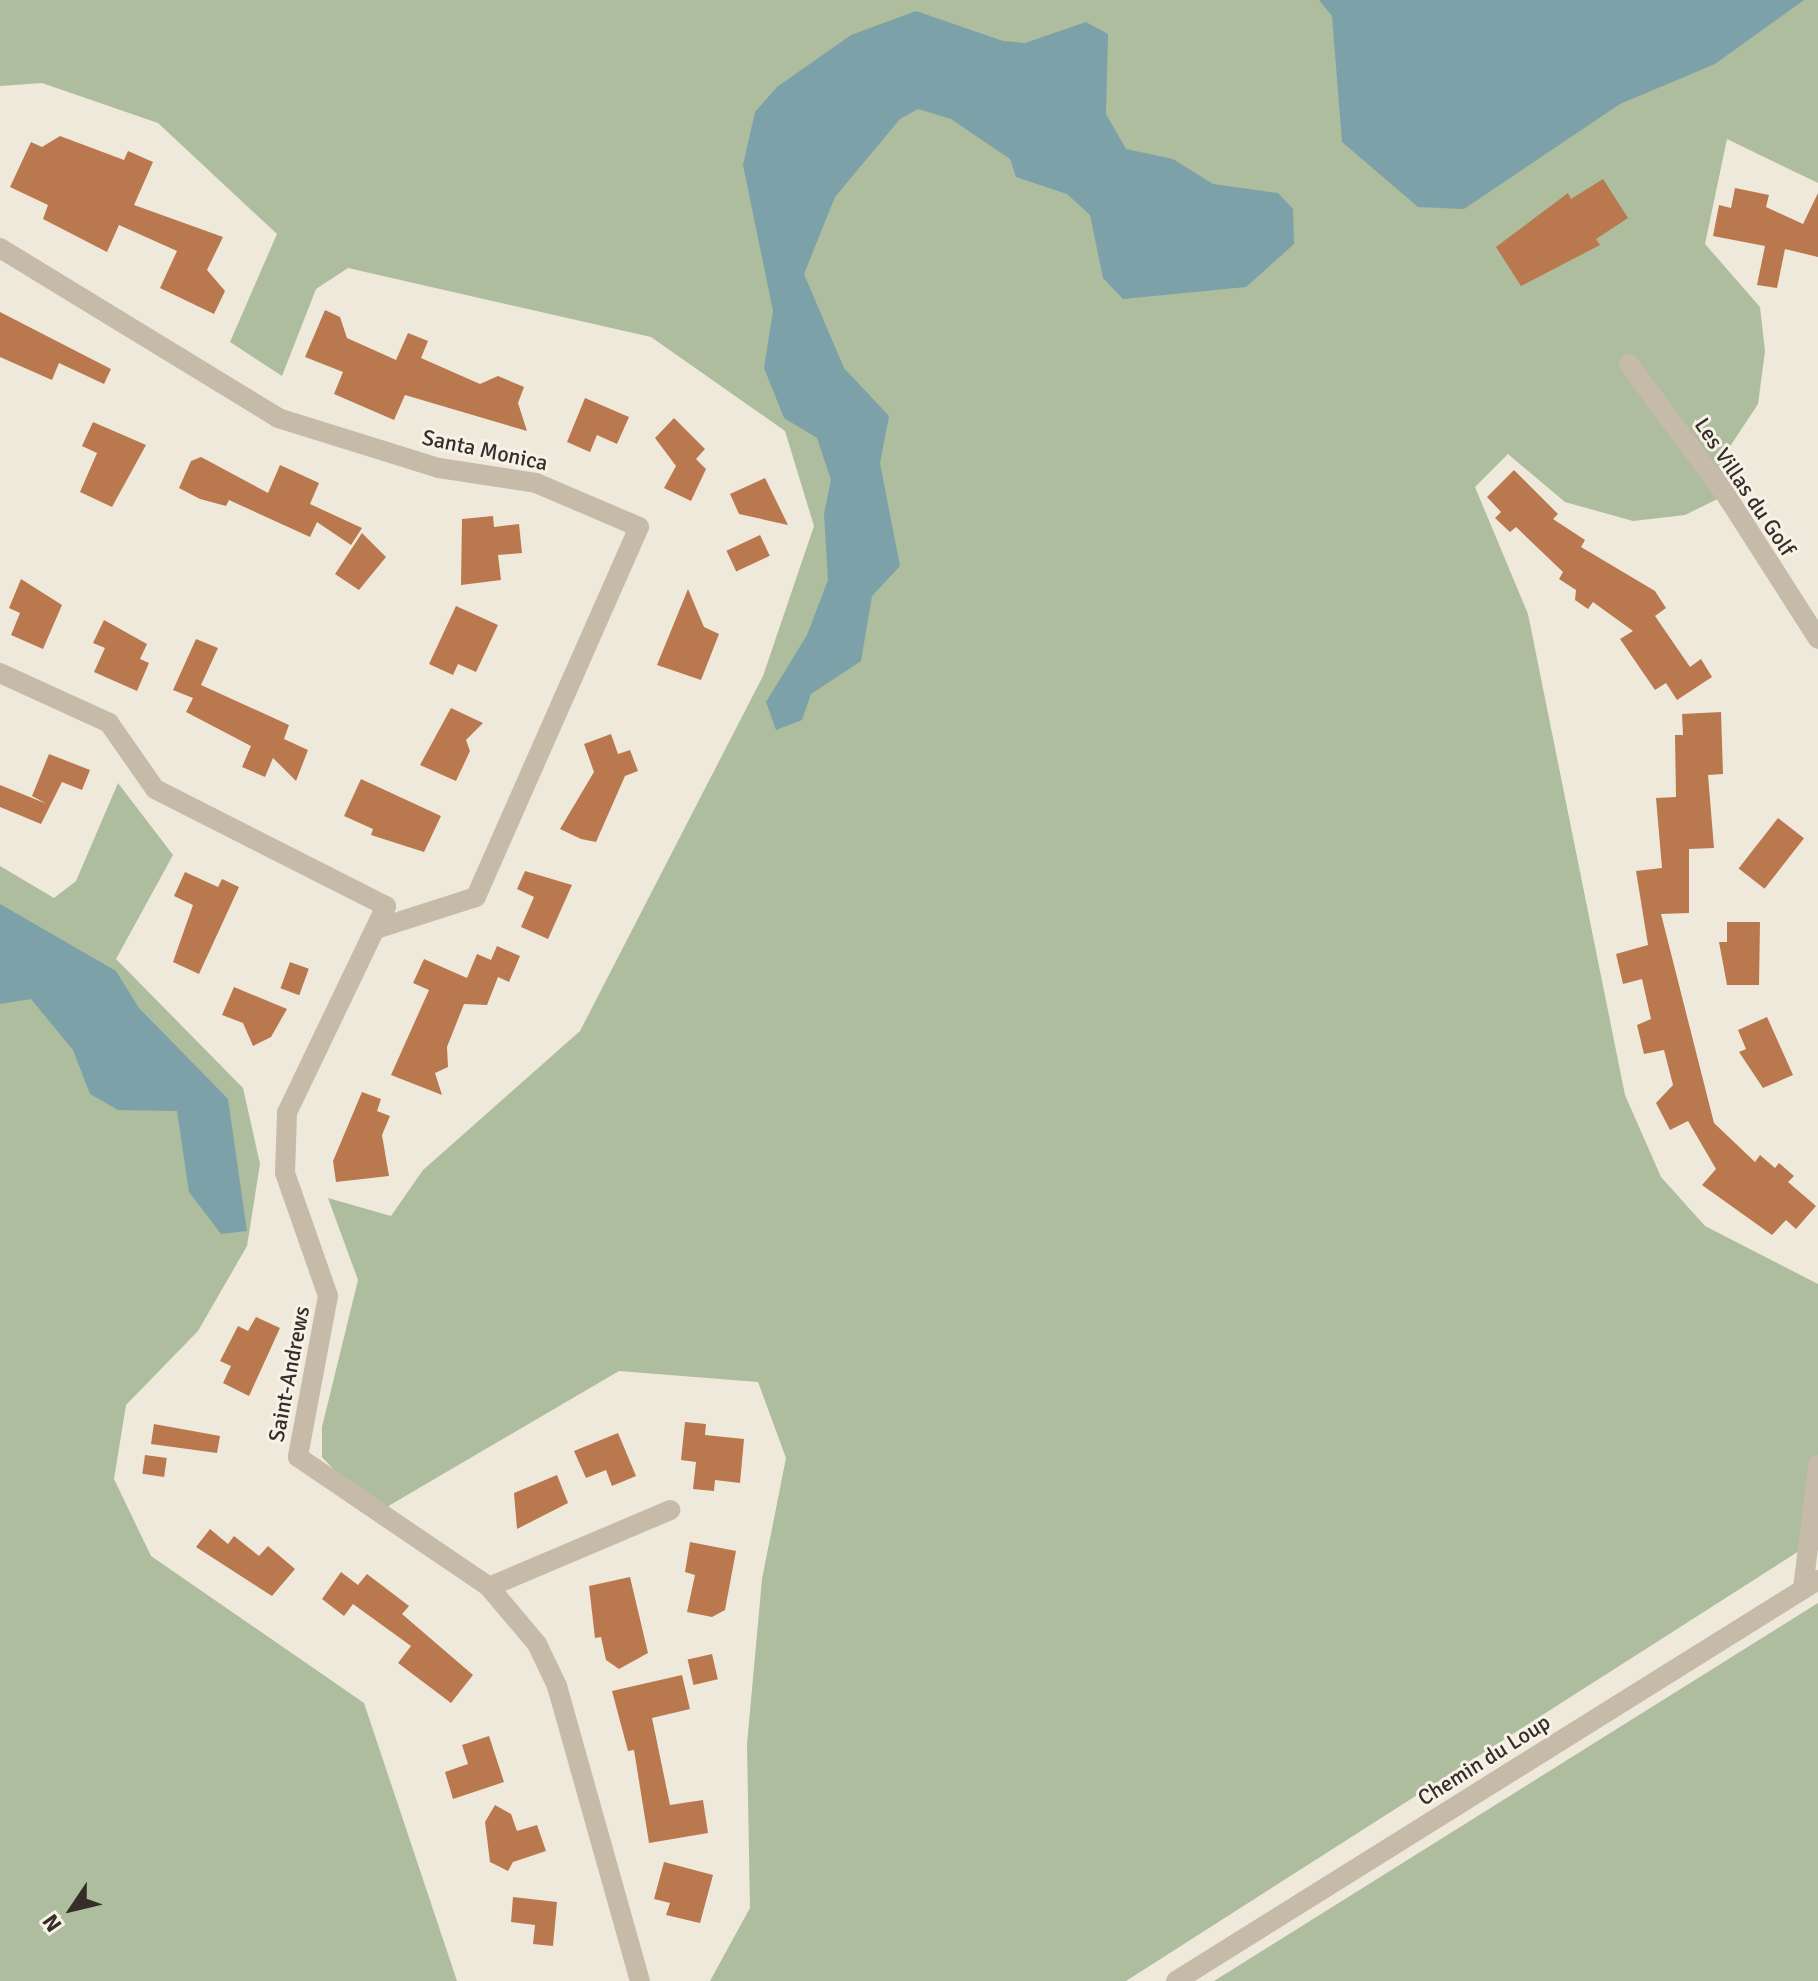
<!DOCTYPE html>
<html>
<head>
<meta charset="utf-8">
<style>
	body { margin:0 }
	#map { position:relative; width:1818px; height:1981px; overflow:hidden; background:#efe9db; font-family:Signika,sans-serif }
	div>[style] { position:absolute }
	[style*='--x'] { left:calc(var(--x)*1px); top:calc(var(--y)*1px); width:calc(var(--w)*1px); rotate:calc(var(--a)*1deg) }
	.green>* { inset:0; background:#adbd9d }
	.water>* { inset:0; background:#7da1a9 }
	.building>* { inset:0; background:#ba784e; transform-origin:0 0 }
	.minor>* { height:20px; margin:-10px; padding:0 10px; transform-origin:10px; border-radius:10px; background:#c6baa9 }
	span { translate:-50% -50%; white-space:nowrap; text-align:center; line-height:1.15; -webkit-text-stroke:6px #f7f2e7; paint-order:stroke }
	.street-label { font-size:22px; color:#342d28 }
	.north { position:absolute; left:32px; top:1869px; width:80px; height:80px; -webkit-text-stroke:6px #f7f2e7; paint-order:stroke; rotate:235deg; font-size:22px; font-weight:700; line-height:32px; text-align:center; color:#342d28 }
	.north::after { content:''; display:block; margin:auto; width:28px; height:36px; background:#342d28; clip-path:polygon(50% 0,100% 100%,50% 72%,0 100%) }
</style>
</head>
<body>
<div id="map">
	<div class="green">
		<i style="clip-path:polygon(0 0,1818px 0,1818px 183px,1727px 139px,1705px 244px,1760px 307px,1765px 351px,1758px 404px,1727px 451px,1748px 484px,1685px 515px,1633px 521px,1565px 502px,1508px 454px,1475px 487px,1528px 614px,1625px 1095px,1661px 1177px,1705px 1226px,1818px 1284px,1818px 1539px,1126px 1981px,710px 1981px,750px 1908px,747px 1744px,762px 1579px,786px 1458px,758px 1382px,619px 1371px,385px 1508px,348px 1485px,322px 1457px,322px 1427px,358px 1280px,328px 1198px,391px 1216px,423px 1170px,580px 1031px,763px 676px,814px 526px,785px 431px,651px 337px,348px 268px,316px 289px,282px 376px,230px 342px,277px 234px,158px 123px,42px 83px,0 86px)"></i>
		<i style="clip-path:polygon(118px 783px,173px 855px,116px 959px,243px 1088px,260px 1164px,247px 1246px,198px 1331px,126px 1405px,114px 1479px,151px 1556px,364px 1703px,457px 1981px,0 1981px,0 866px,54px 898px,76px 881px)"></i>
		<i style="clip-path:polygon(1818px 1603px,1818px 1981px,1214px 1981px)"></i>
	</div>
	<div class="water">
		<i style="clip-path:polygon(1319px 0,1804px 0,1715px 64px,1620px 104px,1464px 209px,1418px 207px,1342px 142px,1332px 16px)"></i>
		<i style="clip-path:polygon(916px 11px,1003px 41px,1025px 43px,1086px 22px,1108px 34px,1106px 114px,1126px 149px,1173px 159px,1213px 184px,1278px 193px,1293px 209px,1294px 244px,1246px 287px,1123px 299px,1103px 278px,1090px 215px,1067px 194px,1016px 177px,1010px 159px,951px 119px,918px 109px,900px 119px,835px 197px,804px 274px,844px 368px,889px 416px,880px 463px,900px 566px,872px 596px,861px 661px,811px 694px,802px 720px,776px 730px,766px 702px,807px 635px,828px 580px,824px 514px,831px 480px,817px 438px,784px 418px,764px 368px,773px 311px,743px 165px,755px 112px,777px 87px,851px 35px)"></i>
		<i style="clip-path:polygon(0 904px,116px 971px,139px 1008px,228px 1099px,247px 1231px,221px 1234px,189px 1192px,177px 1111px,118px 1110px,90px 1094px,73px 1050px,31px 999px,0 1004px)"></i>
	</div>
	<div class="building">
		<i style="clip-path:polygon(60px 136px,124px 160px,128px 151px,153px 162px,134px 205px,223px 237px,207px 270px,225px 291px,214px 314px,160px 288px,177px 251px,119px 225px,107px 252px,43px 219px,48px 205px,10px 187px,31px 142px,42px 147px)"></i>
		<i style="clip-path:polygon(1603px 179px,1628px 218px,1596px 239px,1600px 245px,1521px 286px,1496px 247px,1568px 193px,1571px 199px)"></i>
		<i style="clip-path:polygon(1735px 188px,1769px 195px,1766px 207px,1803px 224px,1818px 193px,1818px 257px,1785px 249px,1777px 288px,1757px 285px,1765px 246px,1713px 236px,1719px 205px,1731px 208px)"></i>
		<i style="clip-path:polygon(325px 310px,340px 317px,347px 338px,396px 360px,408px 333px,428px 341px,421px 358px,480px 384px,498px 376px,524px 387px,518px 403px,527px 431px,405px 395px,394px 420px,334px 394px,343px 372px,305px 357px)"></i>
		<i style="clip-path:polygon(0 312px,111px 369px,104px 384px,59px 363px,52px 380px,0 357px)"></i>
		<i style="clip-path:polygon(585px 398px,629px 417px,617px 444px,597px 435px,590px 452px,567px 442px)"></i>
		<i style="clip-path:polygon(674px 418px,705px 449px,696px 459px,706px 469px,691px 501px,664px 488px,676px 466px,655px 438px)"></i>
		<i style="clip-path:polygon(93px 422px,146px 445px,112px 507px,80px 492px,97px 453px,82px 446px)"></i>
		<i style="clip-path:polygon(201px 457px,268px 493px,280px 465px,319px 483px,310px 504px,362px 528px,351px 545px,317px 522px,310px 537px,229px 500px,226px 506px,200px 499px,179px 488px,191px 461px)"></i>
		<i style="clip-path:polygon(1514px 470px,1558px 514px,1553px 519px,1585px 540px,1581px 547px,1655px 591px,1666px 608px,1655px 616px,1690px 667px,1701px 659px,1712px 677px,1677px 700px,1666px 683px,1655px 690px,1620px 639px,1633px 631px,1593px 602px,1588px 609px,1575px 600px,1576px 590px,1559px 579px,1563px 572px,1516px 527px,1510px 532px,1495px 518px,1501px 512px,1487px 497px)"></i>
		<i style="clip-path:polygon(765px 478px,788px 525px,739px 514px,730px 494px)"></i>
		<i style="clip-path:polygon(493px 516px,494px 527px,519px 524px,522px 553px,498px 555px,501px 580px,461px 585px,462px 519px)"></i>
		<i style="clip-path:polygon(362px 533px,386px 557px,359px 590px,335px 574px)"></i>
		<i style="left:760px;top:535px;width:23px;height:37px;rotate:65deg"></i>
		<i style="clip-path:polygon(21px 579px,62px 605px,43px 649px,11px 635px,20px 613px,9px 608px)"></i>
		<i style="clip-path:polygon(688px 589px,704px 627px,719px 634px,701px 680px,657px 665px)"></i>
		<i style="clip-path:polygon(456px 606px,498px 625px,476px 672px,458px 664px,453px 675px,429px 664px)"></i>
		<i style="clip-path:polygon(104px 620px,147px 644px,140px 659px,149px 663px,137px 691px,94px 672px,105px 648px,93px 643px)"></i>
		<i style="clip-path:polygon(196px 639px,218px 648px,201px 685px,289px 725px,284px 739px,308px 750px,296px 781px,273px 758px,265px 777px,242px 767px,251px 746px,186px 712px,193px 698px,173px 690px)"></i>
		<i style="clip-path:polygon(451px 708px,483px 723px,466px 740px,470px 751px,456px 781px,420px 765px)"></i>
		<i style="clip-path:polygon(1721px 712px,1723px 774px,1708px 775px,1714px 848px,1689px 849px,1689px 913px,1661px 914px,1714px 1123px,1755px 1162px,1760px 1155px,1775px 1168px,1779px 1163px,1794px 1176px,1788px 1182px,1816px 1206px,1796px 1229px,1786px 1220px,1772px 1235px,1702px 1185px,1716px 1169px,1688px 1121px,1670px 1130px,1656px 1103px,1673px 1085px,1664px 1050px,1644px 1054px,1637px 1025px,1651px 1019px,1642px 979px,1623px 984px,1616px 954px,1648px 945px,1636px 871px,1662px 868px,1656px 798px,1676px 797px,1675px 735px,1683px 735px,1682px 714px)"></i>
		<i style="clip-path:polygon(611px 734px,618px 754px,630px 750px,638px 771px,625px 776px,596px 842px,581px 839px,560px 829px,594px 772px,584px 744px)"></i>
		<i style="clip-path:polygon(49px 754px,90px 770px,82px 790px,62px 782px,41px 824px,0 807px,0 785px,47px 804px,32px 796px)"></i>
		<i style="clip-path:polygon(361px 779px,441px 816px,424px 852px,371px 835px,373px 829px,344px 816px)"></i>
		<i style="left:1778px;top:818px;width:33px;height:64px;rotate:38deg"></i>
		<i style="clip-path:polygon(525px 871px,572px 885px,548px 939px,521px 927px,534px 897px,517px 889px)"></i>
		<i style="clip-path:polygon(185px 872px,218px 887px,222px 879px,239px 887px,199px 974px,173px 962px,193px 905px,174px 896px)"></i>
		<i style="clip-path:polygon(1727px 922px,1760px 922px,1759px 985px,1727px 985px,1719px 942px,1727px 942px)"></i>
		<i style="clip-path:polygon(497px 946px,520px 956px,509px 982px,498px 977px,487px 1005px,464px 1004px,447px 1047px,448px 1067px,435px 1073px,442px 1095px,391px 1075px,429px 990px,413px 983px,424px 959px,467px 978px,477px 954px,491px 960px)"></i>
		<i style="left:290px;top:962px;width:20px;height:28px;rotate:20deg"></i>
		<i style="clip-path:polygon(234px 987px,287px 1009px,271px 1037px,253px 1046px,243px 1023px,222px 1015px)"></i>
		<i style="clip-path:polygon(1767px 1017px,1793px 1075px,1763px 1088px,1739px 1052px,1746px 1049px,1738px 1030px)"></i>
		<i style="clip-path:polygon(362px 1092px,381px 1099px,377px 1111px,390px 1116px,382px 1135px,389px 1176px,336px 1182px,333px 1161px)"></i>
		<i style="clip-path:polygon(256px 1317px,280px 1328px,249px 1396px,223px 1383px,231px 1366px,220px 1361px,238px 1326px,248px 1331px)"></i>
		<i style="clip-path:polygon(685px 1422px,706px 1424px,705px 1435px,744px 1439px,740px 1483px,715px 1480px,714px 1491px,693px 1489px,696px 1462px,681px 1460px)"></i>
		<i style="clip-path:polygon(154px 1424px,220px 1436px,217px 1453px,151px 1444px)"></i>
		<i style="clip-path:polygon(618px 1433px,636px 1476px,612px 1486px,606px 1470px,586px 1478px,574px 1451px)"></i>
		<i style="left:145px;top:1455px;width:22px;height:19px;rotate:8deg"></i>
		<i style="clip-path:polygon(557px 1475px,568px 1503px,517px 1529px,514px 1493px)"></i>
		<i style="clip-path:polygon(210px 1529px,228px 1544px,234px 1536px,259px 1556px,268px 1546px,295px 1569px,272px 1596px,196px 1547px)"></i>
		<i style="clip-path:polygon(690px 1542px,736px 1551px,725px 1610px,712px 1617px,687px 1612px,695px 1575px,685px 1572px)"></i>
		<i style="clip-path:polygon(341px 1572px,358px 1585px,367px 1574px,409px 1606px,402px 1614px,473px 1675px,451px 1703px,398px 1663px,411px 1646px,353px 1604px,344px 1616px,322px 1599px)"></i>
		<i style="clip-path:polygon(630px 1577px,648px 1653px,619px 1669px,606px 1660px,601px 1637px,595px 1638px,589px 1586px)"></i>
		<i style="left:712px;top:1654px;width:26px;height:25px;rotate:77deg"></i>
		<i style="clip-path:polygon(682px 1675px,690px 1709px,652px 1718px,670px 1805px,703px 1800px,708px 1833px,649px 1843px,634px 1750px,628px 1751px,612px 1691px)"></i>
		<i style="clip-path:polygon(489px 1736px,504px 1782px,453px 1799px,445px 1772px,468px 1764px,462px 1745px)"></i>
		<i style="clip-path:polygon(495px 1805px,511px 1814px,517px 1831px,537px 1825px,546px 1851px,513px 1862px,508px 1871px,490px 1862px,485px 1822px)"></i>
		<i style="clip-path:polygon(664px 1862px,713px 1875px,700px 1923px,666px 1915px,670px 1903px,654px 1899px)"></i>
		<i style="clip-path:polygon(513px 1897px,557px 1902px,553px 1946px,533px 1944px,535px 1925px,511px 1922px)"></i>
	</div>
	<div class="minor">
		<i style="--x:0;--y:248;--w:326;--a:31.4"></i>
		<i style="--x:278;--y:418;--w:169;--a:17.3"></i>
		<i style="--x:439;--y:468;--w:98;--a:8.8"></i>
		<i style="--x:536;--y:483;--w:112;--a:23.1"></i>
		<i style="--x:639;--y:527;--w:404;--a:113.8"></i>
		<i style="--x:476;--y:897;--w:105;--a:162.3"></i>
		<i style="--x:1629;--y:364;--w:167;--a:53.5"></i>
		<i style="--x:1728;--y:498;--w:167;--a:57.4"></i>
		<i style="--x:0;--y:673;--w:120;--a:24.6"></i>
		<i style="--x:109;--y:723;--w:80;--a:55.1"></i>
		<i style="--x:155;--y:789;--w:259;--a:26.9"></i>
		<i style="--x:386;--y:906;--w:229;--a:115.6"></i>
		<i style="--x:287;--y:1113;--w:60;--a:91.9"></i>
		<i style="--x:285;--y:1173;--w:130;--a:70.7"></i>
		<i style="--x:328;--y:1296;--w:164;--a:100.6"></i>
		<i style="--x:298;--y:1457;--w:231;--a:34.2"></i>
		<i style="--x:489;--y:1587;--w:75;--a:49.9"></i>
		<i style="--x:537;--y:1644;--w:47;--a:64.5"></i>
		<i style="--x:557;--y:1686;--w:306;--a:74.3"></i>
		<i style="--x:489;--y:1587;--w:197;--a:-23"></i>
		<i style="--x:1803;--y:1589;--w:125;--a:-83.1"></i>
		<i style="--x:1176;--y:1981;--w:757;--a:-31.99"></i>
	</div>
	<div class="street-label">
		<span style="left:485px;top:450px;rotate:12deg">Santa Monica</span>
		<span style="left:1745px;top:487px;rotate:56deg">Les Villas du Golf</span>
		<span style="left:289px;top:1374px;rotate:-79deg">Saint-Andrews</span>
		<span style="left:1484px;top:1760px;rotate:-32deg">Chemin du Loup</span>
	</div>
	<div class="north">N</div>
</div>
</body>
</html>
